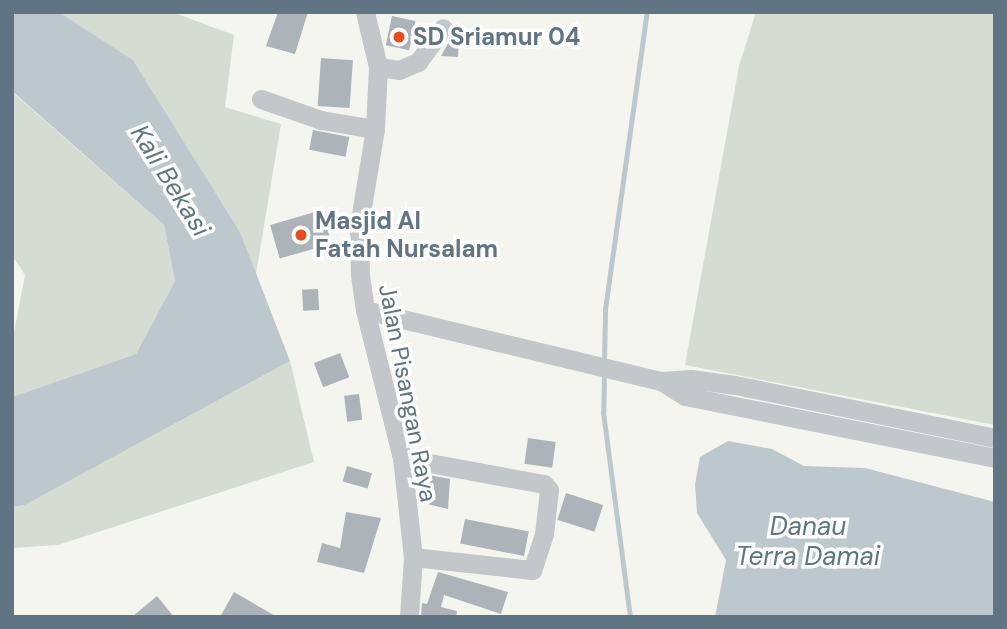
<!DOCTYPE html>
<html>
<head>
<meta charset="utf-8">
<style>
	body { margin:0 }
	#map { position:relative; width:1007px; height:629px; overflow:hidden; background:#f5f5f0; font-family:"DM Sans",sans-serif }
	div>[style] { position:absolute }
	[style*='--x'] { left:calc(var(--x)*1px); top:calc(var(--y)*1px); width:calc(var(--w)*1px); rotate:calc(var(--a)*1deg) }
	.green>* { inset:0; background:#d5dcd1 }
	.water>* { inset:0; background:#bcc8cd }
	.stream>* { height:5px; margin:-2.5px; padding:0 2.5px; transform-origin:2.5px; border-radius:2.5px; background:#bcc8cd }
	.building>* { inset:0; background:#acb4b9; transform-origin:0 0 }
	.minor>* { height:19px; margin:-9.5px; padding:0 9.5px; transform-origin:9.5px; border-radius:9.5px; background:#c3c7ca }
	.dots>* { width:19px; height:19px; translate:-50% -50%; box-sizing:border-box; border:4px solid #fff; border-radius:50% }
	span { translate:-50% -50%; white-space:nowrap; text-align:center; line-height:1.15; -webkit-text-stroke:7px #fff; paint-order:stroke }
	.poi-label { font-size:24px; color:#617483; font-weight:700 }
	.left { translate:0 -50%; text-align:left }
	.street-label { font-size:24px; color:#617483 }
	.water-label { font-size:26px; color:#5d7781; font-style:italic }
	.frame { position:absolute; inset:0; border:14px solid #617483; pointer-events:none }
</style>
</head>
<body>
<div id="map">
	<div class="green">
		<i style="clip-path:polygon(59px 12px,172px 12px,234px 35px,225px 107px,281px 124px,256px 274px,240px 232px,133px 60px)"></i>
		<i style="clip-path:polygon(756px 12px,995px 12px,995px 425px,685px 365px,739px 66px)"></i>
		<i style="clip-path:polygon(12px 92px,164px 225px,175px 281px,136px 354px,12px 397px,12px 343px,25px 275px,12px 255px)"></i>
		<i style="clip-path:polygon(290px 361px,314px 462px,58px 545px,12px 548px,12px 507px,25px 505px)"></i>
	</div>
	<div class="water">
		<i style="clip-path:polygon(12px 12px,59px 12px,133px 60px,240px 232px,290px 361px,25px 505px,12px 507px,12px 397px,136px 354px,175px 281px,164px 225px,12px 91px)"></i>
		<i style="clip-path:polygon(728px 441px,772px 449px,804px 466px,865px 468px,995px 502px,995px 617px,715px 617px,726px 560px,697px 513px,695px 484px,700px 457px)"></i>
	</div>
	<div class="stream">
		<i style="--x:604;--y:363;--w:54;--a:-88.9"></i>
		<i style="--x:605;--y:309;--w:300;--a:-82"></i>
		<i style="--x:604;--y:373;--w:39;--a:91"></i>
		<i style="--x:603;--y:412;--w:207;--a:82.5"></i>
	</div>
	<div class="building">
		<i style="clip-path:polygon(278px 12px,308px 12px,295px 54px,266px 46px)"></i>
		<i style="left:392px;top:16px;width:24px;height:30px;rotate:12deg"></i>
		<i style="clip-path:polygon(451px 38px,459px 39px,458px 57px,441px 56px)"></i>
		<i style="left:321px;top:58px;width:32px;height:48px;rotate:4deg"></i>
		<i style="left:313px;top:130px;width:37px;height:20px;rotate:11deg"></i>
		<i style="left:322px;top:210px;width:35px;height:54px;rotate:74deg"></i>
		<i style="left:318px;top:289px;width:21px;height:16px;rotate:87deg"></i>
		<i style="left:340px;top:353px;width:26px;height:28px;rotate:69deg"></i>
		<i style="left:359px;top:394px;width:26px;height:15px;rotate:83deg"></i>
		<i style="left:528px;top:438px;width:28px;height:26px;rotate:8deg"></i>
		<i style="left:347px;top:466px;width:26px;height:16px;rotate:16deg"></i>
		<i style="clip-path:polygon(429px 475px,450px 479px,448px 509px,427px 504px)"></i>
		<i style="left:566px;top:493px;width:39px;height:28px;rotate:18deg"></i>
		<i style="clip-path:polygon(346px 512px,381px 518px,364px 573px,317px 562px,322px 543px,340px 548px)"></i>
		<i style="left:465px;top:519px;width:65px;height:25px;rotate:11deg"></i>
		<i style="clip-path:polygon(438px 572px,508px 592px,501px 614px,444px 595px,441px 607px,457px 611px,456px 617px,421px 617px,422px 603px,427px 604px)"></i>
		<i style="clip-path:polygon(234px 592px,277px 617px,220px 617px)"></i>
		<i style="clip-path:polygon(157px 596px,174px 617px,132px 617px)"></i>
	</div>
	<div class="minor">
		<i style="--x:365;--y:12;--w:57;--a:76.7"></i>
		<i style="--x:378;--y:67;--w:62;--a:92.8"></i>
		<i style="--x:375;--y:129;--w:98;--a:99.4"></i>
		<i style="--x:359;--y:226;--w:49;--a:88.8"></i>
		<i style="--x:360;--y:275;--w:35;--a:82"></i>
		<i style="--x:365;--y:310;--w:153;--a:76"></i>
		<i style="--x:402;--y:458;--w:100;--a:83.7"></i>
		<i style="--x:413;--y:557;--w:60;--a:93.8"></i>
		<i style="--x:378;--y:67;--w:21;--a:8"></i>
		<i style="--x:399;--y:70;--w:21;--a:-23"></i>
		<i style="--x:418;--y:62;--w:42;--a:-53.7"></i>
		<i style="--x:261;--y:99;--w:64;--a:19.3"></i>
		<i style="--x:321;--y:120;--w:55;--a:9.5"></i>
		<i style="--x:365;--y:310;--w:304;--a:13.5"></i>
		<i style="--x:661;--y:381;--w:30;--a:-4"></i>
		<i style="--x:691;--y:379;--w:44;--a:7.8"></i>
		<i style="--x:735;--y:385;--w:265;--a:11.5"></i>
		<i style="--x:661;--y:381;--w:28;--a:32"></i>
		<i style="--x:685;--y:396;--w:316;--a:11.3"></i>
		<i style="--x:402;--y:458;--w:144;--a:10.4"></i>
		<i style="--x:544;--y:484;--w:8;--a:50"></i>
		<i style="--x:549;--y:490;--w:44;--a:96.5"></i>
		<i style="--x:544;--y:534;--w:38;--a:108"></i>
		<i style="--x:532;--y:570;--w:120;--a:-173.8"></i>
	</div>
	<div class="dots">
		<i style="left:399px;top:37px;background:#ef4815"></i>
		<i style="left:301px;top:235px;background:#ef4815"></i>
	</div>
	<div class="poi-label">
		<span class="left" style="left:413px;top:37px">SD Sriamur 04</span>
		<span class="left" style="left:315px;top:235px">Masjid Al<br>Fatah Nursalam</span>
	</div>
	<div class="street-label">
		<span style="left:408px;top:393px;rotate:79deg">Jalan Pisangan Raya</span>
	</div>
	<div class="water-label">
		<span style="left:170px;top:181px;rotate:58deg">Kali Bekasi</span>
		<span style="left:808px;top:542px">Danau<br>Terra Damai</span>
	</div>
	<div class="frame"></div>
</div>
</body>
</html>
